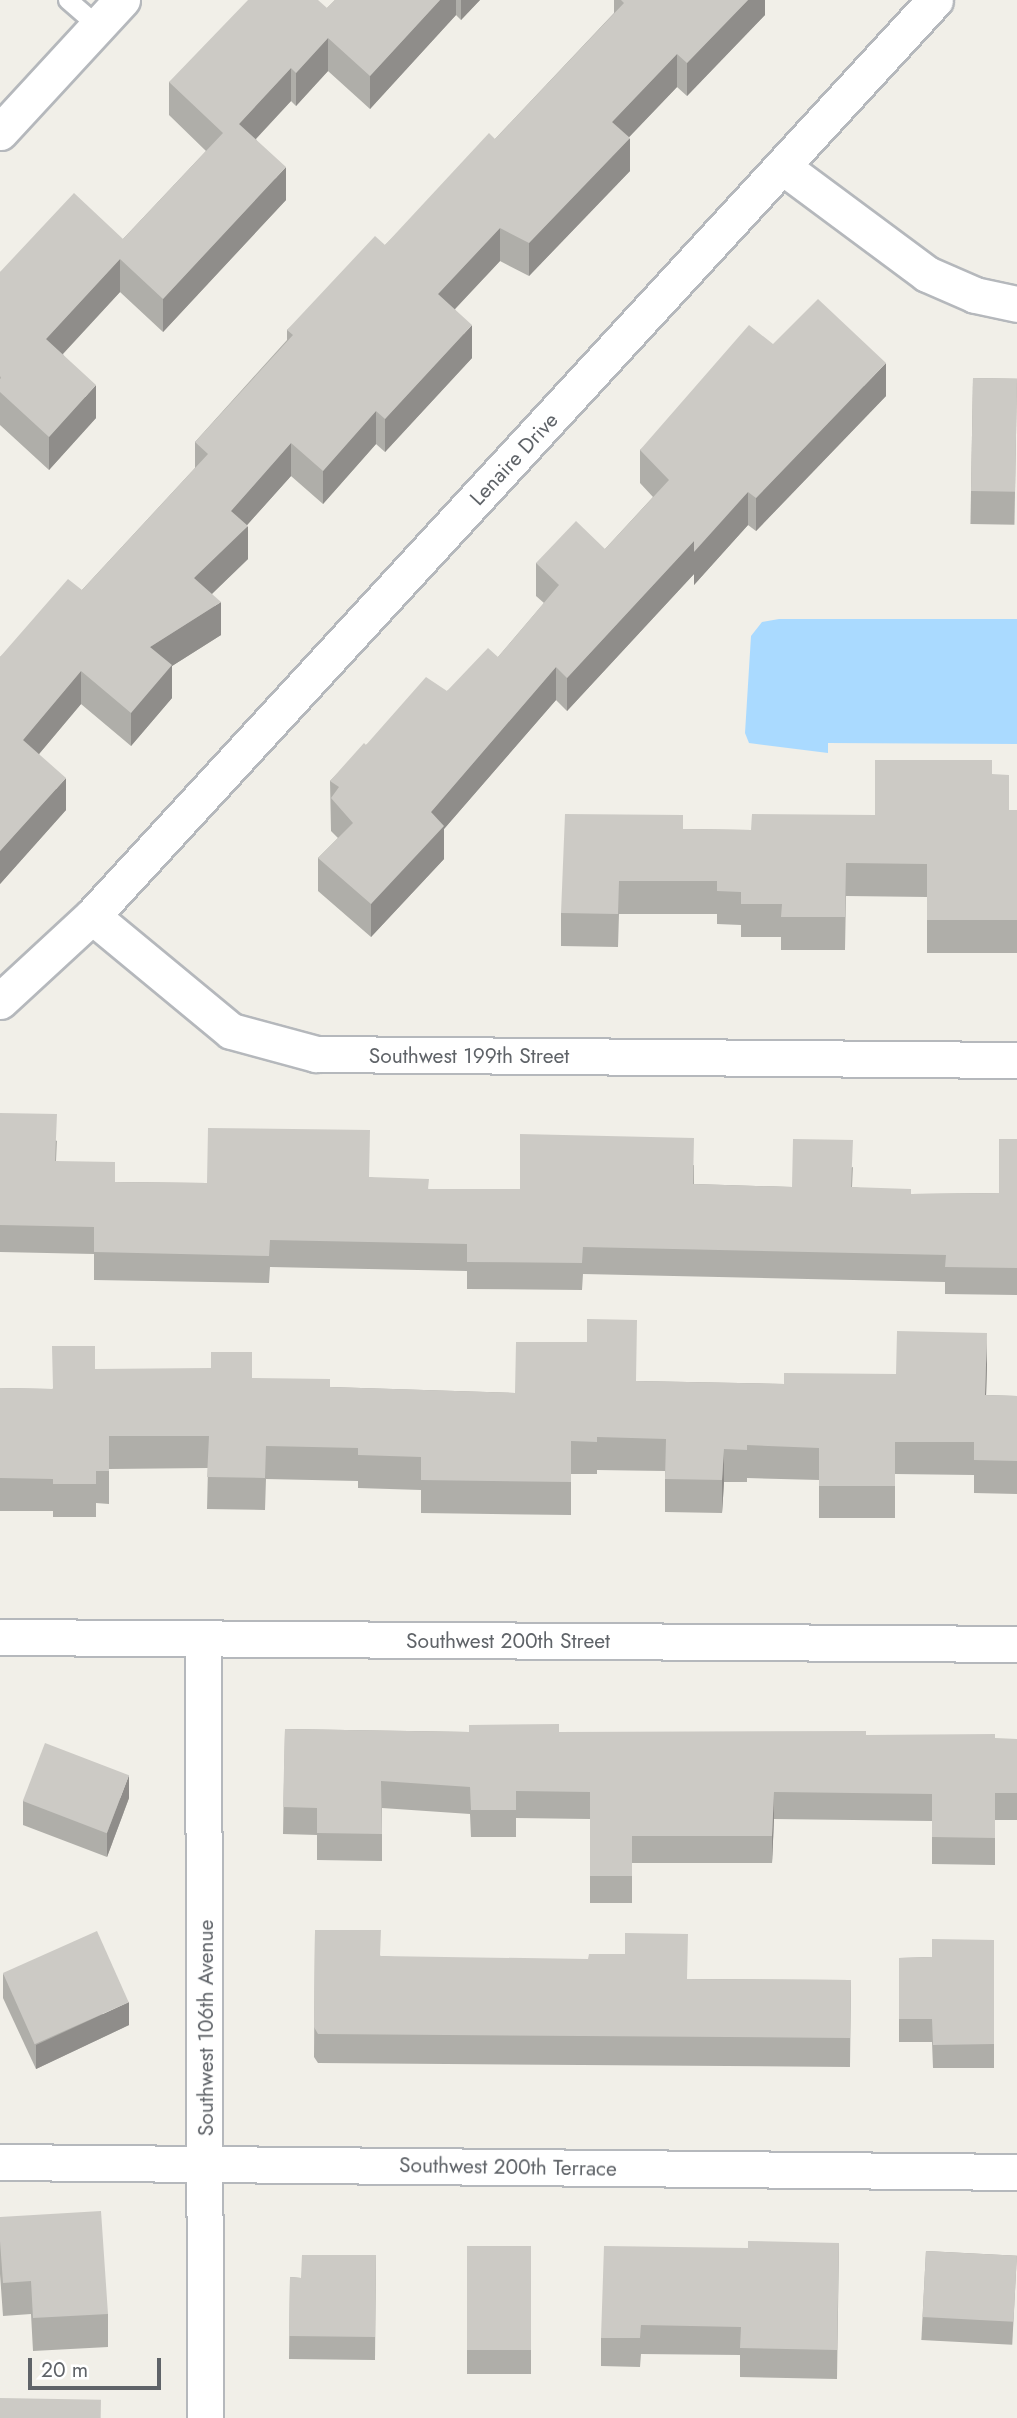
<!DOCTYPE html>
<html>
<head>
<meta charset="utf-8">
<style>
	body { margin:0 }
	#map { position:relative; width:1017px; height:2418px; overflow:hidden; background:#f1efe8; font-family:Jost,sans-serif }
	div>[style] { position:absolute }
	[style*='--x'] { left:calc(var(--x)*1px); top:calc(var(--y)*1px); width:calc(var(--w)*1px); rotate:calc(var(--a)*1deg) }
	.water>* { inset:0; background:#aadaff }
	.roads { filter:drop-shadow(2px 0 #b5b8bc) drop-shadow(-2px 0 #b5b8bc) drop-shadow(0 2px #b5b8bc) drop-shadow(0 -2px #b5b8bc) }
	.service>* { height:18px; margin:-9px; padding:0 9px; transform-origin:9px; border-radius:9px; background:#fff }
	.minor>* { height:35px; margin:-17.5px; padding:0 17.5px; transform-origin:17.5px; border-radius:17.5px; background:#fff }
	.wall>* { inset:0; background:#afaea9; transform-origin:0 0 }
	.shaded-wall>* { inset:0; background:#8f8d8a }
	.building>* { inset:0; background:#cccac5; transform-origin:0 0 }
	span { translate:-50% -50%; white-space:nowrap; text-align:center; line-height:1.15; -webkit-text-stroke:5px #fff; paint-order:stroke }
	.street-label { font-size:21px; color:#5f6368 }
	.scale { position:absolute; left:28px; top:2358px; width:133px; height:32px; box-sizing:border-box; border:4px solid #5f6368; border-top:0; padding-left:9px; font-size:21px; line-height:24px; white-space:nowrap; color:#5f6368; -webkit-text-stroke:5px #fff; paint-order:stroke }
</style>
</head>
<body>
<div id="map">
	<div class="water">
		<i style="clip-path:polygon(779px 619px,1017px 619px,1017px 744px,828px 743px,828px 753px,749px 743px,745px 733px,751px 636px,762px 622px)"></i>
	</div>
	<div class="roads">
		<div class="service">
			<i style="--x:68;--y:0;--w:40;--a:41"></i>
		</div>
		<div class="minor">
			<i style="--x:0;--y:132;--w:180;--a:-47.3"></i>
			<i style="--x:783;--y:167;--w:179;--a:36.6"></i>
			<i style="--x:927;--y:274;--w:52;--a:23.6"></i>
			<i style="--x:975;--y:295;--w:43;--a:12.1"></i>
			<i style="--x:92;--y:916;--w:180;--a:39.6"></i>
			<i style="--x:231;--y:1031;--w:88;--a:15.1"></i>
			<i style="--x:316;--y:1054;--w:701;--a:0.49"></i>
			<i style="--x:0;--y:1001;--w:125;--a:-42.7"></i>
			<i style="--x:92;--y:916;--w:1245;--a:-47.38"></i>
			<i style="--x:0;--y:1637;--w:1017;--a:0.39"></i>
			<i style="--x:203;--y:1639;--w:779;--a:89.85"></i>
			<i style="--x:0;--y:2162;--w:1017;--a:0.56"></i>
		</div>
	</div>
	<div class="wall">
		<i style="clip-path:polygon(335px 0,480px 0,461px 20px,456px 15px,370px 109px,328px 71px,296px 106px,291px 101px,256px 139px,286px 200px,163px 332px,120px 292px,63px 354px,96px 418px,49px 470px,0 425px,0 272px,123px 239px,206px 151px,169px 115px,169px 82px,327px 8px)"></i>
		<i style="clip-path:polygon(614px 0,765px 0,765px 15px,687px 96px,677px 87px,629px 137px,630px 171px,529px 276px,500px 261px,455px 309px,472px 358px,385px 452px,376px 444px,323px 504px,291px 476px,247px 525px,248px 559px,212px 594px,221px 635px,172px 666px,172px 698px,131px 746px,81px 704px,39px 754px,66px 810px,0 884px,0 657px,82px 590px,195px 468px,195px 442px,287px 340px,287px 330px,385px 245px,495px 139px,614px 13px)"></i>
		<i style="clip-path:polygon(773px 344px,886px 396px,756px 531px,748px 525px,694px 585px,694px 574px,567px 711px,556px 700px,444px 829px,444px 859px,371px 937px,318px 891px,318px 858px,338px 838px,331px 831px,330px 781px,366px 745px,498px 657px,544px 603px,536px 596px,536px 563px,605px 549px,653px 497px,640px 483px,640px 450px)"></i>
		<i style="left:973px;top:378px;width:44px;height:146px;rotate:1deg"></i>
		<i style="clip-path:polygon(992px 774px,1009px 810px,1017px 810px,1017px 953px,927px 953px,927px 897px,846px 896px,845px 950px,781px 950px,781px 937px,741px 937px,741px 925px,717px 924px,717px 914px,619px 914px,618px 947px,561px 946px,561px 913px,683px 829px,751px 830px,875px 815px)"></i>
		<i style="clip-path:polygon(0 1113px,57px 1141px,56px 1161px,115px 1182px,207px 1183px,369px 1177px,429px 1189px,520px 1189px,694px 1165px,694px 1184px,792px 1187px,853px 1167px,852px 1187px,911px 1194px,999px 1193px,1017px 1139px,1017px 1295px,945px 1294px,945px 1282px,583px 1274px,582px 1290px,467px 1289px,467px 1271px,270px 1267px,269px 1283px,94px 1280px,94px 1254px,0 1252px)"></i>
		<i style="clip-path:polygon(987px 1366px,986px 1395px,1017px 1396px,1017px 1494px,974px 1493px,974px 1475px,895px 1474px,895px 1518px,819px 1518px,819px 1480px,747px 1478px,747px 1482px,724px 1482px,722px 1513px,665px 1512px,665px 1471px,597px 1470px,597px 1474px,571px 1474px,571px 1515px,421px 1513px,421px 1490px,358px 1488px,358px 1481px,266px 1479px,265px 1510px,207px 1509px,208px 1468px,109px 1469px,109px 1504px,96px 1503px,96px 1517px,53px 1517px,53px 1511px,0 1511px,0 1388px,52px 1389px,95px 1369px,252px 1378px,330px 1387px,515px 1393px,637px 1381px,784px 1384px)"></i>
		<i style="clip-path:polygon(285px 1729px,469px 1732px,866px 1735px,1017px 1739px,1017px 1820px,995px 1820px,995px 1865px,932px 1864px,932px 1821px,774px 1819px,772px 1863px,632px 1863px,632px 1903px,590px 1903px,590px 1819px,516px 1818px,516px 1837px,471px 1837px,470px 1814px,382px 1808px,382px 1861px,317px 1860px,317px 1835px,283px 1834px)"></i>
		<i style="clip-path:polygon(129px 1798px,107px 1857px,23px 1825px,23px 1801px)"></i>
		<i style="clip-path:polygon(315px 1930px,381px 1956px,688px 1979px,851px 1980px,850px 2067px,318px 2063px,314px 2057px)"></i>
		<i style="clip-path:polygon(994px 1940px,994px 2068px,933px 2068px,932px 2042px,899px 2042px,899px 1958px,932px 1957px)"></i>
		<i style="clip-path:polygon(3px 1974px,129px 2025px,36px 2069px,3px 1998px)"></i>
		<i style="clip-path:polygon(0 2217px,108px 2314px,108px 2347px,33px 2351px,31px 2314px,3px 2316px,0 2274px)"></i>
		<i style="clip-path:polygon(839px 2243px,837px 2379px,740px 2377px,740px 2355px,641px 2354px,640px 2367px,601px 2366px,601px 2338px,748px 2248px)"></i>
		<i style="left:467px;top:2246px;width:64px;height:128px"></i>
		<i style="left:926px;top:2251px;width:91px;height:89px;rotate:3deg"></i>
		<i style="clip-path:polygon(376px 2255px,375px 2360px,289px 2359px,290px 2277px,301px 2278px)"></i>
	</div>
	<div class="shaded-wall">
		<i style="clip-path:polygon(440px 0,456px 0,456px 15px,370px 109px,370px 76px)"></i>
		<i style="clip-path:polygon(461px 0,480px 0,461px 20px)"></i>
		<i style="clip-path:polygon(748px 0,765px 0,765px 15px,687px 96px,687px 63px)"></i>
		<i style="clip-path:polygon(328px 38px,328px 71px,296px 106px,296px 73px)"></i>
		<i style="clip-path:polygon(677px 54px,677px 87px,612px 155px,612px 122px)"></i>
		<i style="clip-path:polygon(291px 68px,291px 101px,239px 157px,239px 124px)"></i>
		<i style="clip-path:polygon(630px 138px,630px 171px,529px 276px,529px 243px)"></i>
		<i style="clip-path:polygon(286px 167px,286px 200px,163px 332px,163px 299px)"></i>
		<i style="clip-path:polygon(500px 228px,500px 261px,438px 327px,438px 294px)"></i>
		<i style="clip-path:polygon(120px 259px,120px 292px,46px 372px,46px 339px)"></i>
		<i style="clip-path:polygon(472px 325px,472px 358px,385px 452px,385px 419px)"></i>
		<i style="clip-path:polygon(886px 363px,886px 396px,756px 531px,756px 498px)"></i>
		<i style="clip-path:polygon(96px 385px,96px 418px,49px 470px,49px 437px)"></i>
		<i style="clip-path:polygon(376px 411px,376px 444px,323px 504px,323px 471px)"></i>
		<i style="clip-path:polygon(291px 443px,291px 476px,240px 533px,248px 526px,248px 559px,194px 611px,194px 578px,231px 511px)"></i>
		<i style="clip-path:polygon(748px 492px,748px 525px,694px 585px,694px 574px,567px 711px,567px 678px,694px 541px)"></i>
		<i style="clip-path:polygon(221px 602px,221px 635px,172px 666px,172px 698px,131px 746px,131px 713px,150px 647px)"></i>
		<i style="clip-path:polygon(556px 667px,556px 700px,444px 829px,444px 859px,371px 937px,371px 904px,431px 812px)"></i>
		<i style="clip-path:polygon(81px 671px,81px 704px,23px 773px,23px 740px)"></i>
		<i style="clip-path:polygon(66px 778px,66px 810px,0 884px,0 851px)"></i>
		<i style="clip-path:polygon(987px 1333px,987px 1366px,985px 1428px,985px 1395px)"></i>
		<i style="clip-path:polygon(724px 1449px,724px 1482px,722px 1513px,722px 1480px)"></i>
		<i style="clip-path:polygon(129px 1775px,129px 1798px,107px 1857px,107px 1833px)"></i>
		<i style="clip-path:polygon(774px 1792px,774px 1819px,772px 1863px,772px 1836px)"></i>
		<i style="clip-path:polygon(129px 2002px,129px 2025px,36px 2069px,36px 2045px)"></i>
	</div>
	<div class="building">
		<i style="clip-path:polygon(248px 0,318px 0,327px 8px,335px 0,440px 0,370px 76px,328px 38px,296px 73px,291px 68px,239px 124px,286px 167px,163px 299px,120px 259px,46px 339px,96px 385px,49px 437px,0 392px,0 379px,1px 378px,0 376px,0 272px,74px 193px,123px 239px,223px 133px,169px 82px)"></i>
		<i style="clip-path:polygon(621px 0,748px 0,687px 63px,677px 54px,612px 122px,630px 138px,529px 243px,500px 228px,438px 294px,472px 325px,385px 419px,376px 411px,323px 471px,291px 443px,231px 511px,248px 526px,194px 578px,221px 602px,150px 647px,172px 665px,131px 713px,81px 671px,23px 740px,66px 778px,0 851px,0 657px,68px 579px,82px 590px,208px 454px,195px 442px,293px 335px,287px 330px,375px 236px,385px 245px,489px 133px,495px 139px,624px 3px)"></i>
		<i style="clip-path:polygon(818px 299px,886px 363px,756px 498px,748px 492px,694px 552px,694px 541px,567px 678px,556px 667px,431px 812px,444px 826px,371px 904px,318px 858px,353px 823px,331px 798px,339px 787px,330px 781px,364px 743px,366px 745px,426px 677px,447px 691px,488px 648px,498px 657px,559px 585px,536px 563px,576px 521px,605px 549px,669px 480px,640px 450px,749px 325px,773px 344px)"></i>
		<i style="left:973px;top:378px;width:44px;height:113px;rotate:1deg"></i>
		<i style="clip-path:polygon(875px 760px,992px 760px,992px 774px,1009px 775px,1009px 810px,1017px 810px,1017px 920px,927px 920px,927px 864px,846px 863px,845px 917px,781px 917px,782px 904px,741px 904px,741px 892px,717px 891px,717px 881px,619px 881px,618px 914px,561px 913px,565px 814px,683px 815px,683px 829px,751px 830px,752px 814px,875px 815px)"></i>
		<i style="clip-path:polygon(0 1113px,57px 1114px,55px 1161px,115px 1162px,115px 1182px,207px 1183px,208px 1128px,370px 1130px,369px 1177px,429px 1179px,428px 1189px,520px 1189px,520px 1134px,694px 1138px,693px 1184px,792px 1187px,793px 1139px,853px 1140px,851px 1187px,911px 1189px,911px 1194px,999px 1193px,999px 1139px,1017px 1139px,1017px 1268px,945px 1267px,946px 1255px,583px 1247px,582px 1263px,467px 1262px,467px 1244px,270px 1240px,269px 1256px,94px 1252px,94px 1227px,0 1225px)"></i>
		<i style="clip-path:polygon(587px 1319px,637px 1320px,636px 1381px,784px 1384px,784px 1373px,896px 1374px,897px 1331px,987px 1333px,985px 1395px,1017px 1396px,1017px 1461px,974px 1460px,974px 1442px,895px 1442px,895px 1486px,819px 1486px,819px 1448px,747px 1445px,747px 1450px,724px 1449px,722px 1480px,665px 1479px,666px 1439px,597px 1437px,597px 1442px,571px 1441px,571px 1482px,421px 1480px,421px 1457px,358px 1455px,358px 1448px,266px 1446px,265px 1478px,207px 1477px,209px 1436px,109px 1436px,109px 1471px,96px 1471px,96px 1484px,53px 1484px,53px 1479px,0 1478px,0 1388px,53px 1389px,52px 1346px,95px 1346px,95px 1369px,211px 1368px,211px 1352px,252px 1352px,252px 1378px,330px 1379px,330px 1387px,515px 1393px,516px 1342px,587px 1342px)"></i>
		<i style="clip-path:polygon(559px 1724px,559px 1732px,866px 1731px,866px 1735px,995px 1734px,995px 1739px,1017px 1739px,1017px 1793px,995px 1793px,995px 1838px,932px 1837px,932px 1794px,774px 1792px,772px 1836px,632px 1836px,632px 1876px,590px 1876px,590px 1792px,516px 1791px,516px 1810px,471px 1810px,470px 1787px,381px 1781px,382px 1834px,317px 1833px,317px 1808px,283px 1807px,285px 1729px,469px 1732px,469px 1725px)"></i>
		<i style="left:45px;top:1743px;width:90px;height:62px;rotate:21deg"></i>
		<i style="clip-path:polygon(315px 1930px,381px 1930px,380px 1956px,588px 1959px,589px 1954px,625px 1954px,625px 1933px,688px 1934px,687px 1979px,851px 1980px,850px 2038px,318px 2034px,314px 2027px)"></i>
		<i style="left:97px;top:1931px;width:78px;height:103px;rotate:66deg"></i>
		<i style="clip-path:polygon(932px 1939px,994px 1940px,994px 2044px,933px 2045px,932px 2019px,899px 2019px,899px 1958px,932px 1957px)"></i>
		<i style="clip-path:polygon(101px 2211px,108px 2314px,33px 2318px,31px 2281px,3px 2283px,0 2241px,0 2217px)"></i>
		<i style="clip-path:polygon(748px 2241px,839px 2243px,837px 2350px,740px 2348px,741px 2327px,641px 2325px,640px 2338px,601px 2338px,604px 2246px,748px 2248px)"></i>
		<i style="left:467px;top:2246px;width:64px;height:104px"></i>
		<i style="left:926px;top:2251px;width:91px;height:66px;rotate:3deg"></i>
		<i style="clip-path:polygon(302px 2255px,376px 2255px,375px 2337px,289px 2336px,290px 2277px,301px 2278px)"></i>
		<i style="left:0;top:2398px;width:101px;height:20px;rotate:1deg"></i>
	</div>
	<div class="street-label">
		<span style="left:514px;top:459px;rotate:-47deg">Lenaire Drive</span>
		<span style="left:469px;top:1056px">Southwest 199th Street</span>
		<span style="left:508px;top:1641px">Southwest 200th Street</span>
		<span style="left:206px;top:2028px;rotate:-90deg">Southwest 106th Avenue</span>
		<span style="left:508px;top:2167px;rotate:1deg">Southwest 200th Terrace</span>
	</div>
	<div class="scale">20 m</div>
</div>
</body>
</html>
